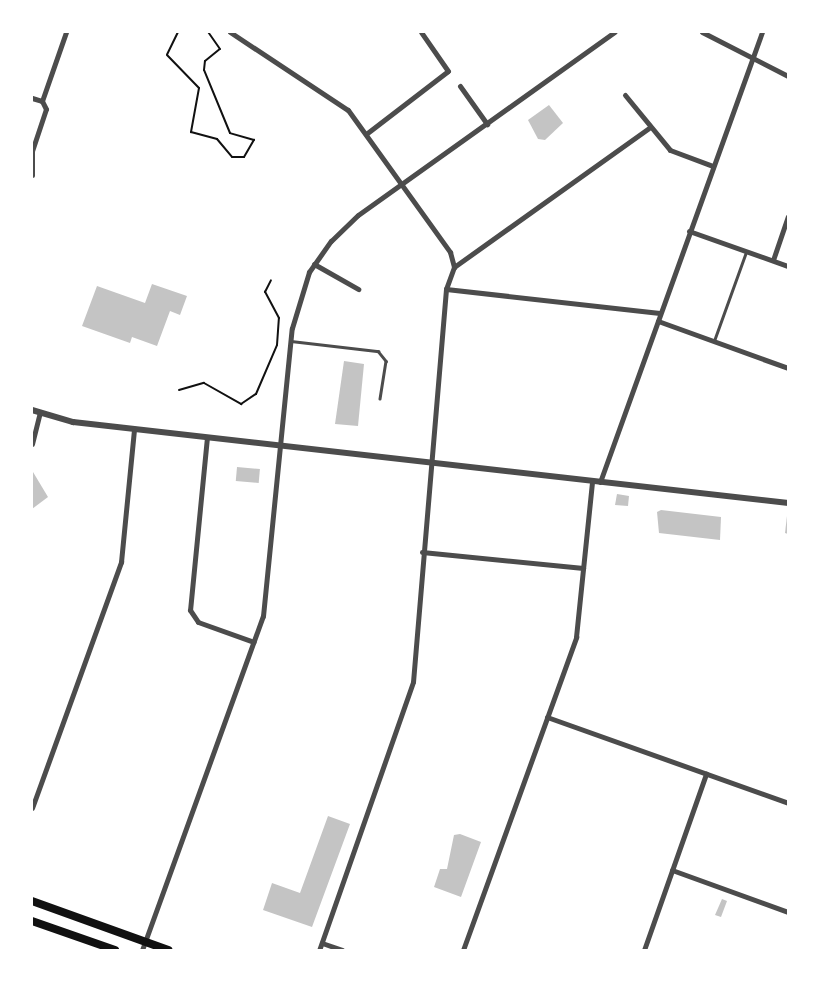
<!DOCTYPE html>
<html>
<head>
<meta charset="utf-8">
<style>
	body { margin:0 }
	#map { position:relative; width:820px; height:982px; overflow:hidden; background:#fff; font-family:"Fira Sans Condensed",sans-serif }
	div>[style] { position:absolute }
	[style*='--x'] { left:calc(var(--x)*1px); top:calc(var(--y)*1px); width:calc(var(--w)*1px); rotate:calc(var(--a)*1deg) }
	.building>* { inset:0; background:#c4c4c4; transform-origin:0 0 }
	.path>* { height:2px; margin:-1px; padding:0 1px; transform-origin:1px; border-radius:1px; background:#111 }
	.service>* { height:2.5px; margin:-1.25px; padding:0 1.25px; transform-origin:1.25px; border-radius:1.25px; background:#4c4c4c }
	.minor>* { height:5px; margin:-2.5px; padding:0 2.5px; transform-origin:2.5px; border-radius:2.5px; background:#4c4c4c }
	.tertiary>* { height:6px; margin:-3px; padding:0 3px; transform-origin:3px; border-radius:3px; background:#4c4c4c }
	.primary>* { height:8px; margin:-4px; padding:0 4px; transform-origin:4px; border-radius:4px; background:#111 }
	span { translate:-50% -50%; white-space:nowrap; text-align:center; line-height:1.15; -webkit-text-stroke:5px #fff; paint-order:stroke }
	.frame { position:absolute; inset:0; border:33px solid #fff; pointer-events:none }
</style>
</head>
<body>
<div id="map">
	<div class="building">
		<i style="clip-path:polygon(549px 105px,563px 123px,545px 140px,538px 139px,528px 120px)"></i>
		<i style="clip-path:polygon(152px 284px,187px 296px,180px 315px,170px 311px,157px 346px,132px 337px,130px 343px,82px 326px,97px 286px,145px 303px)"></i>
		<i style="clip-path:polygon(344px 361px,364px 364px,358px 426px,335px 424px)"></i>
		<i style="left:237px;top:467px;width:23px;height:14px;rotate:5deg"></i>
		<i style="clip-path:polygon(33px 472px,48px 497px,32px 509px,32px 473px)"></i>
		<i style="clip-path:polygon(617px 494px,629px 496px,628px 506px,615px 505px)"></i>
		<i style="clip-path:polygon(661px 510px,721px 517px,720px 540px,659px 533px,657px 512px)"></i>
		<i style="clip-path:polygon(787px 516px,788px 516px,788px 534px,785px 533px)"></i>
		<i style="clip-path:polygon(328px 816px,350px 824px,312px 927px,263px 910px,272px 883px,300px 893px)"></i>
		<i style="clip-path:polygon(460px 834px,481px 842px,461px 897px,434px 887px,440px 869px,447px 869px,454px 835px)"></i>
		<i style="clip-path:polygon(722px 899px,727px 901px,721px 917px,715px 915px)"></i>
	</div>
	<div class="path">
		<i style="--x:178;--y:32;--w:25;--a:116"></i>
		<i style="--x:167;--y:55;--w:46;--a:45.9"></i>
		<i style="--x:199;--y:88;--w:45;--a:100.3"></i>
		<i style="--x:191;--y:132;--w:27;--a:15"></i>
		<i style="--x:217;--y:139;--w:23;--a:50"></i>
		<i style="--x:232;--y:157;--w:12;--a:0"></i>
		<i style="--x:244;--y:157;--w:20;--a:-60"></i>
		<i style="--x:254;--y:140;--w:25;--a:-164"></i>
		<i style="--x:230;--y:133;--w:68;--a:-112.4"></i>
		<i style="--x:204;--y:70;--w:9;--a:-84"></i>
		<i style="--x:205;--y:61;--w:19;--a:-39"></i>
		<i style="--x:220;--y:49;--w:21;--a:-125"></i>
		<i style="--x:179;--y:390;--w:26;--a:-16"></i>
		<i style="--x:204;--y:383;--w:43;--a:29.6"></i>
		<i style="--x:241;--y:404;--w:18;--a:-34"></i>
		<i style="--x:256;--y:394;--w:53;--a:-66.8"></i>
		<i style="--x:277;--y:345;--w:27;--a:-86"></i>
		<i style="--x:279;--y:318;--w:30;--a:-118"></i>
		<i style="--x:265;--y:292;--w:13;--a:-63"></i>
	</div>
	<div class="service">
		<i style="--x:291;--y:341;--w:88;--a:6.6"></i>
		<i style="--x:378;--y:351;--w:13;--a:51"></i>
		<i style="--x:386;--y:361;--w:38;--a:99"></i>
		<i style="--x:714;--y:341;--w:95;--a:-70.2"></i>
	</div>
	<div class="minor">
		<i style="--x:230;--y:32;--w:141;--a:33.5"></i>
		<i style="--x:348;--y:110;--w:175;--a:54.3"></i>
		<i style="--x:450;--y:252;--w:16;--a:75"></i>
		<i style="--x:454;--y:267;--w:23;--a:110"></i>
		<i style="--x:446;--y:289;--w:394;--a:94.8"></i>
		<i style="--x:413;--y:682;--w:284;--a:109.3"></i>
		<i style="--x:702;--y:32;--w:97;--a:27.1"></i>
		<i style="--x:460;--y:86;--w:47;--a:54.6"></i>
		<i style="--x:625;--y:95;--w:71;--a:50.7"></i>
		<i style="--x:670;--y:150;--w:46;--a:20.4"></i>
		<i style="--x:32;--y:98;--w:10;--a:17"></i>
		<i style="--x:366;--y:134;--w:103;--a:-37.5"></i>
		<i style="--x:448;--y:71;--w:47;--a:-124.7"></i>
		<i style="--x:32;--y:175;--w:24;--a:-90"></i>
		<i style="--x:32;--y:151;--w:44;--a:-71.6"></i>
		<i style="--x:46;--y:109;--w:9;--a:-117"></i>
		<i style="--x:42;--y:101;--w:73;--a:-70.8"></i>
		<i style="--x:689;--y:231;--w:105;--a:19.5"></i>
		<i style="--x:773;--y:260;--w:46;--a:-71.2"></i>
		<i style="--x:314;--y:264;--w:51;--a:29.6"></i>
		<i style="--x:454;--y:267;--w:239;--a:-35.5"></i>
		<i style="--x:446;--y:289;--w:215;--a:6.4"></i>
		<i style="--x:658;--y:321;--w:138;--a:19.9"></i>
		<i style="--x:207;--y:437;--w:174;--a:95.6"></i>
		<i style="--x:190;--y:610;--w:14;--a:56"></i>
		<i style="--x:198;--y:622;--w:59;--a:19.7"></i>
		<i style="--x:32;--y:444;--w:32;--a:-76"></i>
		<i style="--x:600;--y:482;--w:478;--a:-70.2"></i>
		<i style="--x:422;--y:552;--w:162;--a:5.7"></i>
		<i style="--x:547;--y:717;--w:256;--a:19.6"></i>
		<i style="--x:32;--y:808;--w:262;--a:-70.1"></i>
		<i style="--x:121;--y:562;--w:134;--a:-84.4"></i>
		<i style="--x:672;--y:870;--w:123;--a:19.9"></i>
		<i style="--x:322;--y:943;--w:21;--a:19"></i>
		<i style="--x:142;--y:950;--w:355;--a:-70.1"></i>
		<i style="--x:263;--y:616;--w:289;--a:-84.3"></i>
		<i style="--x:292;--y:328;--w:59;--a:-73.1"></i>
		<i style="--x:309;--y:272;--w:38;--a:-55"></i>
		<i style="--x:331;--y:241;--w:37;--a:-44"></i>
		<i style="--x:358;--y:215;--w:315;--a:-35.5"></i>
		<i style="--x:463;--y:950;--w:333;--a:-70.1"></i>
		<i style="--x:576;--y:637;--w:157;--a:-84.1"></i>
		<i style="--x:644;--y:950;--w:187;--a:-70.6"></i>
	</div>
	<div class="tertiary">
		<i style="--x:32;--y:410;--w:43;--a:16.3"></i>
		<i style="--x:73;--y:422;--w:720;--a:6.46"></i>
	</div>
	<div class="primary">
		<i style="--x:32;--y:901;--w:145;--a:19.8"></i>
		<i style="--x:32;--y:921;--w:88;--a:19.3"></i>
	</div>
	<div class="frame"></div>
</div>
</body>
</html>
